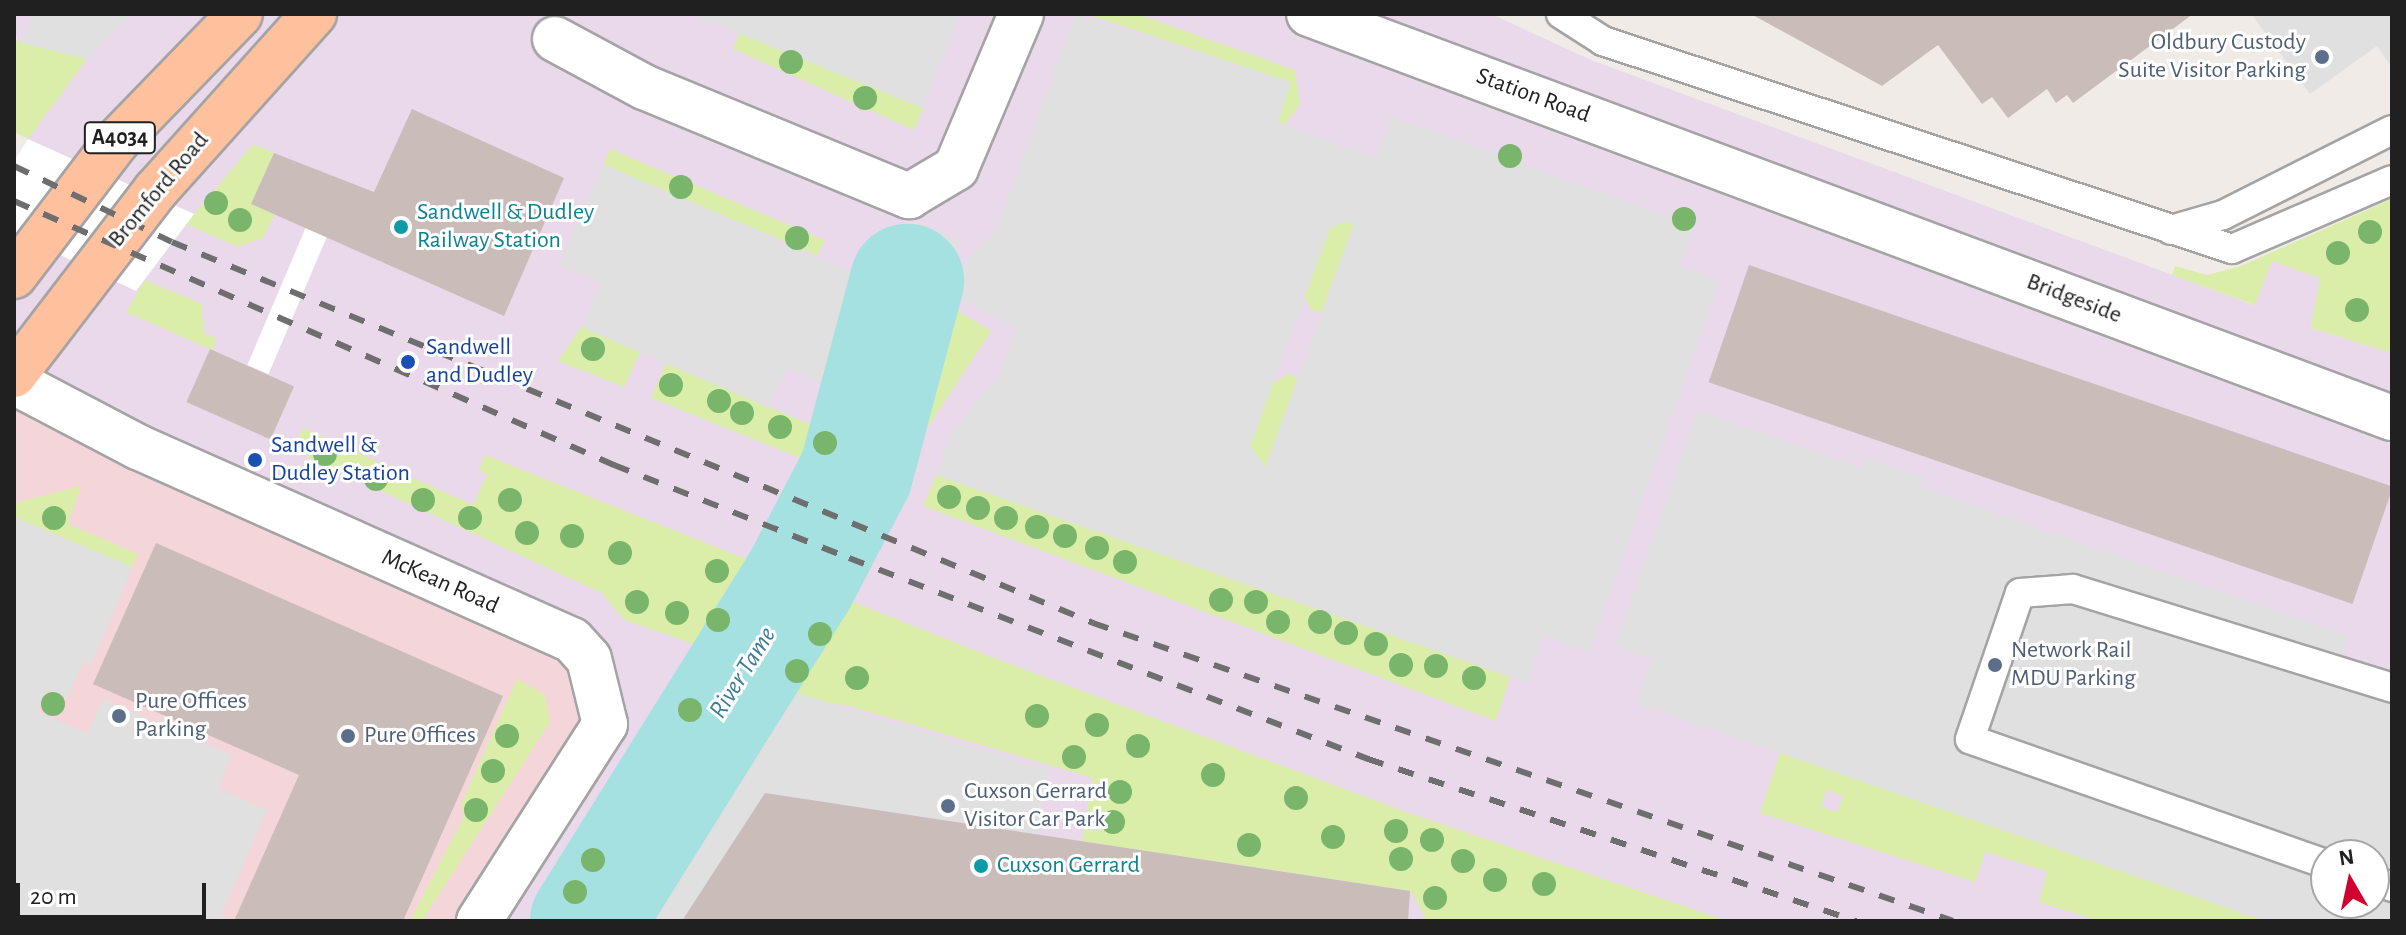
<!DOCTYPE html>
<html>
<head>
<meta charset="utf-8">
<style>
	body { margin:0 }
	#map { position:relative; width:2406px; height:935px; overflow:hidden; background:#f1ebe7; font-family:"Alegreya Sans",sans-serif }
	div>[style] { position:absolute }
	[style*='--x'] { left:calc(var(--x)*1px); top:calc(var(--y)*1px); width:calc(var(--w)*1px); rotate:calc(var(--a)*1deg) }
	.commercial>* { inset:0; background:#f3d5da }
	.industrial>* { inset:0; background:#ead8eb }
	.grass>* { inset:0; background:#daeeaa; transform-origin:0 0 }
	.parking>* { inset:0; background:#e0e0e0; transform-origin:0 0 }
	.pier>* { inset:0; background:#fff; transform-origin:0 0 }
	.river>* { height:114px; margin:-57px; padding:0 57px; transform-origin:57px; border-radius:57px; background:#a5e1e1 }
	.building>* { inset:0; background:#cabcb9; transform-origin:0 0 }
	.roads { filter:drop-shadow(2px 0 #a4a4a4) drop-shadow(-2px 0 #a4a4a4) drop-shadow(0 2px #a4a4a4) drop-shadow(0 -2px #a4a4a4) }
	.service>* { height:28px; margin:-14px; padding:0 14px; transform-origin:14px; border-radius:14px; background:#fff }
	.minor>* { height:44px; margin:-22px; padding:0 22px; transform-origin:22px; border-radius:22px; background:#fff }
	.primary>* { height:44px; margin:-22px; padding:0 22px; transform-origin:22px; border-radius:22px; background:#ffc09e }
	.rail>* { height:6px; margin-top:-3px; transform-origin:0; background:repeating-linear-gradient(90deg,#6e6e6e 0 16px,transparent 0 32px) }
	.trees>* { width:24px; height:24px; margin:-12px; border-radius:50%; background:#79b56b }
	.dots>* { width:22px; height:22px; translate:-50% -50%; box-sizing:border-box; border:4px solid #fff; border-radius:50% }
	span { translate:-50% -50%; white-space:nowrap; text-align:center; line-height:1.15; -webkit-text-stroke:6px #fff; paint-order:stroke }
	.shield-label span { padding:2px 6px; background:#fff; border:2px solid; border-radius:6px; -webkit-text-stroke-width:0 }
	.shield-label { font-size:22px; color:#202020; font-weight:700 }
	.service-label { font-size:24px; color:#4e5e75 }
	.right { translate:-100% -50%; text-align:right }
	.left { translate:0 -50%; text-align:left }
	.street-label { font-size:24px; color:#202020 }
	.culture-label { font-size:24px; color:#0d838f }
	.transit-label { font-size:24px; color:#164399 }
	.water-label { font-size:26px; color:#3b7c96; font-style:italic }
	.frame { position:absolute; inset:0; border:16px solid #202020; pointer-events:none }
	.north { position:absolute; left:2310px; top:839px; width:80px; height:80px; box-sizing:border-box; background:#fff; border:2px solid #a6a6a6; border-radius:50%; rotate:351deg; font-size:22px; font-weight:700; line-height:32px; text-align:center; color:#202020 }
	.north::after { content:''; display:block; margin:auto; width:28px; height:36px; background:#d1002e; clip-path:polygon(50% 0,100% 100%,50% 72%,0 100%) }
	.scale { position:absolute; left:16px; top:883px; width:190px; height:36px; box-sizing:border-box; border:4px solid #202020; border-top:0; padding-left:10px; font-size:24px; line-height:28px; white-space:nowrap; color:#202020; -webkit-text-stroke:6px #fff; paint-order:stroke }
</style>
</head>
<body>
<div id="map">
	<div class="commercial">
		<i style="clip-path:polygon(14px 382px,572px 640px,602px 692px,479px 921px,14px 921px)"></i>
	</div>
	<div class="industrial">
		<i style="clip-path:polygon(evenodd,14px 14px,1491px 14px,1591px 60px,2254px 305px,2271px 260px,2321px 278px,2311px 328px,2392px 353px,2392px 921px,479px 921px,591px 751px,589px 659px,14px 382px,14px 161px,28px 139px,14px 14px,2326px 855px,2374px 855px,2374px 903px,2326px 903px,2326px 855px)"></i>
	</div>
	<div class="grass">
		<i style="clip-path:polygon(1086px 14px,1137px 14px,1295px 70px,1300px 104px,1285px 125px,1277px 122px,1290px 82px)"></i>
		<i style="clip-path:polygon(739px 33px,923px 108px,914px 130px,733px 49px)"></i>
		<i style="clip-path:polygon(14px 40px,87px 59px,28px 139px,14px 132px)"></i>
		<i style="clip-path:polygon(253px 144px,274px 153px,252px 202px,275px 213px,264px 237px,238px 247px,186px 224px)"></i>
		<i style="left:610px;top:149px;width:233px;height:17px;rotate:23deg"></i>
		<i style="clip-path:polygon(2392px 199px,2392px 353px,2311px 328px,2320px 278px,2272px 261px,2255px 305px,2172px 275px,2175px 266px,2207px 275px,2241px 266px)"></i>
		<i style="clip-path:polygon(1346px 221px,1354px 224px,1321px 313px,1312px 310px,1304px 297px,1330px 228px)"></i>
		<i style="clip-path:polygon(890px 270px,991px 331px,885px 492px,651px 398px,666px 363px,842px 438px)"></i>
		<i style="clip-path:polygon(145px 280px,202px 304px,204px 333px,217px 339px,212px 350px,126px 312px)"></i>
		<i style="clip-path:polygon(581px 327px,640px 352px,624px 387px,558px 361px)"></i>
		<i style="clip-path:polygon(1288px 374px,1298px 378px,1266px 467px,1250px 447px,1273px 383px)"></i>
		<i style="clip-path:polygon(303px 428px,473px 505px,487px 475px,479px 470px,485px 455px,994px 658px,1406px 812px,1728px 921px,1427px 921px,1411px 891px,1082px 841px,1093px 778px,849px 706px,791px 697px,714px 651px,624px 620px,602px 593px,292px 450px)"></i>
		<i style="clip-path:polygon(936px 475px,1510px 677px,1496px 721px,923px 506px)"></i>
		<i style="clip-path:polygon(81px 486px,68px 524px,138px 554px,132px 567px,14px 517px,14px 503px)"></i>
		<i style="clip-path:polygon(517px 679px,545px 695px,550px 722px,422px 921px,410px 921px,464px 816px,461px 804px)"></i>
		<i style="clip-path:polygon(687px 695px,742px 732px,622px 921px,548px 921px)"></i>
		<i style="clip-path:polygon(evenodd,1780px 753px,2265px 921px,2100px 921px,2039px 902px,2047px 871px,1985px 852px,1975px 882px,1760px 813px,1780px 753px,1826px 790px,1843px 796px,1837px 812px,1821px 807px,1826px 790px)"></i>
	</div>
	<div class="parking">
		<i style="clip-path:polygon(35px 14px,131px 14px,87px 59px,21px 43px)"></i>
		<i style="clip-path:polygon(692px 14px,960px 14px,923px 108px)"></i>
		<i style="clip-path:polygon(evenodd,1075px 14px,1291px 82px,1278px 122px,1376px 158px,1391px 116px,1695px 226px,1680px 266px,1720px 280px,1590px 651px,1543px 635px,1528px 683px,936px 475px,951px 433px,999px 375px,1016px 328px,953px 294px,966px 263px,997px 227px,1075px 14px,1346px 221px,1354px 224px,1265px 467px,1250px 447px,1330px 228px,1346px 221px)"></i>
		<i style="clip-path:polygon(2242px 14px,2392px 14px,2392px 68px,2377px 46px,2310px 94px,2253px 16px)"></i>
		<i style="clip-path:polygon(603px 164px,885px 287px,856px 397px,787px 368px,769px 408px,581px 327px,600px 283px,559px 265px)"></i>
		<i style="left:919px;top:224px;width:46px;height:42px;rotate:23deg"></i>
		<i style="clip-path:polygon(evenodd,1697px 410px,1861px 467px,1865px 457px,1925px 478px,1922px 487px,2349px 636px,2338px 671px,2392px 688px,2392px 921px,2265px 921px,1636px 703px,1652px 659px,1615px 645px,1697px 410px,2326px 855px,2374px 855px,2374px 903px,2326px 903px,2326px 855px)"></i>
		<i style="clip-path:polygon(14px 517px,132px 567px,91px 665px,83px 662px,67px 698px,47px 689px,37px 712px,87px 733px,103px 699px,232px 755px,218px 789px,267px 810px,221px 915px,234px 921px,14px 921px)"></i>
		<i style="clip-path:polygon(771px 685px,1049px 770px,1038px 834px,765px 793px,682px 921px,622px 921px)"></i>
	</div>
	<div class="pier">
		<i style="clip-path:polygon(28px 139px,194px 214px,136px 291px,14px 233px,14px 161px)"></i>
		<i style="left:306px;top:227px;width:23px;height:150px;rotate:23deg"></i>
		<i style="clip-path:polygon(826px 468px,885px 492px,829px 593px,766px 568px)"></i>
		<i style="left:714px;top:651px;width:66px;height:52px;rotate:31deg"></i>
	</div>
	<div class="river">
		<i style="--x:587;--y:921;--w:400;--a:-58"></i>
		<i style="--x:799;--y:582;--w:123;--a:-62.4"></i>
		<i style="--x:856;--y:473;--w:199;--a:-75.1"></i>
	</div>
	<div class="building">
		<i style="clip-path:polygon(1751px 14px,2193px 14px,2073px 103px,2067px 95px,2056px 103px,2047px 89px,2008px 118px,1992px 97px,1982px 104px,1938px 45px,1882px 86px)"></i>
		<i style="clip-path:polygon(412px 109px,564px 178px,504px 316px,251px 204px,274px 153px,374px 192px)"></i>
		<i style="left:1749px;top:265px;width:681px;height:124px;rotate:19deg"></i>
		<i style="left:210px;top:349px;width:92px;height:58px;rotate:24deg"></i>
		<i style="clip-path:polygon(156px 543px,503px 696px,403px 921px,234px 921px,299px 775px,93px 684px)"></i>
		<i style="clip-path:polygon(765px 793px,1410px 891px,1408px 921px,682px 921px)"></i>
	</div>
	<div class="roads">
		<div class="service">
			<i style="--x:1561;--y:14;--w:50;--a:32.7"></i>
			<i style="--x:1603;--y:41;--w:662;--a:18.3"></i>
			<i style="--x:2232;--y:249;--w:174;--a:-23.3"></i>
			<i style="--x:2171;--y:230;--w:54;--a:-16.1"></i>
			<i style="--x:2223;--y:215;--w:189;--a:-26.7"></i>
			<i style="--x:2326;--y:864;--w:377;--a:-160.7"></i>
			<i style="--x:1970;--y:739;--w:154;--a:-71.1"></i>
			<i style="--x:2020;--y:593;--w:53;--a:-4.3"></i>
			<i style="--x:2073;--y:589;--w:334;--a:17.2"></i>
			<i style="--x:2374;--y:881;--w:19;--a:18"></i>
		</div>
		<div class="minor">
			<i style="--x:1309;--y:14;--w:1156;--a:20.46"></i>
			<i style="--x:555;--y:39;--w:101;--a:28.3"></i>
			<i style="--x:644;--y:87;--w:287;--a:22.4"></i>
			<i style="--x:909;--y:196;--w:55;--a:-30.8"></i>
			<i style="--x:956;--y:168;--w:167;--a:-67.1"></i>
			<i style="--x:14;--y:382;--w:140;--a:27.7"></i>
			<i style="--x:138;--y:447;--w:475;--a:24"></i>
			<i style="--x:572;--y:640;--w:25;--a:48"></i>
			<i style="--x:589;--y:659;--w:67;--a:76.2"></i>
			<i style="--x:605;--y:724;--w:234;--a:122.6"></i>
		</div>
		<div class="primary">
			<i style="--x:14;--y:276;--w:168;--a:-52.7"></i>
			<i style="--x:116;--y:142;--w:178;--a:-45.9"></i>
			<i style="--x:14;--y:375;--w:233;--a:-52.5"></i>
			<i style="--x:156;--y:190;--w:237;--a:-48.1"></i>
		</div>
	</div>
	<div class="rail">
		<i style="--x:14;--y:166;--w:175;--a:25.7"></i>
		<i style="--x:172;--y:242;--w:997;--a:22.47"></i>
		<i style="--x:1093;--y:623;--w:910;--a:19.11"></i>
		<i style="--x:14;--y:201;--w:656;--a:23.75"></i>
		<i style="--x:614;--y:465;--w:253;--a:21.6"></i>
		<i style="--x:849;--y:558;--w:557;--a:21.17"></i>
		<i style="--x:1368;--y:759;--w:514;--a:18.36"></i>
	</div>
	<div class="trees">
		<i style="left:791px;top:62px"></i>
		<i style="left:865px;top:98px"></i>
		<i style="left:1510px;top:156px"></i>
		<i style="left:681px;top:187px"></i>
		<i style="left:216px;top:203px"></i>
		<i style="left:1684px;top:219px"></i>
		<i style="left:240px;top:220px"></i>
		<i style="left:2370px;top:232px"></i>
		<i style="left:797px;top:238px"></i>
		<i style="left:2338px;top:253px"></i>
		<i style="left:2357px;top:310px"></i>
		<i style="left:593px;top:349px"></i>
		<i style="left:671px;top:385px"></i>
		<i style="left:719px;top:401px"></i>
		<i style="left:742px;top:413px"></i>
		<i style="left:780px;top:427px"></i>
		<i style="left:825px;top:443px"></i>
		<i style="left:325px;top:454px"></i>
		<i style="left:376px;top:479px"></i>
		<i style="left:949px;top:497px"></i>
		<i style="left:423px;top:500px"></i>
		<i style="left:510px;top:500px"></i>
		<i style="left:978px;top:508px"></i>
		<i style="left:54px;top:518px"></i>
		<i style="left:470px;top:518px"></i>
		<i style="left:1006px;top:518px"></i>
		<i style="left:1037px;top:527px"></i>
		<i style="left:527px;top:533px"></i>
		<i style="left:572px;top:536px"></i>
		<i style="left:1065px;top:536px"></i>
		<i style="left:1097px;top:548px"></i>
		<i style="left:620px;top:553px"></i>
		<i style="left:1125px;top:562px"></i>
		<i style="left:717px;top:571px"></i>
		<i style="left:1221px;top:600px"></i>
		<i style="left:637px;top:602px"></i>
		<i style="left:1256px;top:602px"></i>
		<i style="left:677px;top:613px"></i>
		<i style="left:718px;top:620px"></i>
		<i style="left:1278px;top:622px"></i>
		<i style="left:1320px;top:622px"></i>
		<i style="left:1346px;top:633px"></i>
		<i style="left:820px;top:634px"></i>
		<i style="left:1376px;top:644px"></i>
		<i style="left:1401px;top:665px"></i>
		<i style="left:1436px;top:666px"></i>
		<i style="left:797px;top:671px"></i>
		<i style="left:857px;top:678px"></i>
		<i style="left:1474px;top:678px"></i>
		<i style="left:53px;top:704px"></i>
		<i style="left:690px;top:710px"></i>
		<i style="left:1037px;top:716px"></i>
		<i style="left:1097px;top:725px"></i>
		<i style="left:507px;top:736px"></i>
		<i style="left:1138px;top:746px"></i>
		<i style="left:1074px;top:757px"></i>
		<i style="left:493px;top:771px"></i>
		<i style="left:1213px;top:775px"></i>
		<i style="left:1120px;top:792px"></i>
		<i style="left:1296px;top:798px"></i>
		<i style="left:476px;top:810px"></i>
		<i style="left:1113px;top:822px"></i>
		<i style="left:1396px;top:831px"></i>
		<i style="left:1333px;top:837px"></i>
		<i style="left:1432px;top:840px"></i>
		<i style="left:1249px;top:845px"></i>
		<i style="left:1401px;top:859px"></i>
		<i style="left:593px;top:860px"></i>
		<i style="left:1463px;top:861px"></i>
		<i style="left:1495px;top:880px"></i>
		<i style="left:1544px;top:884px"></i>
		<i style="left:575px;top:892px"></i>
		<i style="left:1435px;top:898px"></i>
	</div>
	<div class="dots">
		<i style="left:2322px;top:57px;background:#5c6f8a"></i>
		<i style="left:401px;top:227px;background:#0f9aa8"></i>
		<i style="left:408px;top:362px;background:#1a4fb4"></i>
		<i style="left:255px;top:460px;background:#1a4fb4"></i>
		<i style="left:1995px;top:665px;background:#5c6f8a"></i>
		<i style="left:119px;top:716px;background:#5c6f8a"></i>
		<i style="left:348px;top:736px;background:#5c6f8a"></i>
		<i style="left:948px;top:806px;background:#5c6f8a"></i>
		<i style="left:981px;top:866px;background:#0f9aa8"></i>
	</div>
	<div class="shield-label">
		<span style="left:120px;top:138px">A4034</span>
	</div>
	<div class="service-label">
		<span class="right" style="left:2306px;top:57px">Oldbury Custody<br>Suite Visitor Parking</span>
		<span class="left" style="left:2011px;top:665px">Network Rail<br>MDU Parking</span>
		<span class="left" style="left:135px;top:716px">Pure Offices<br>Parking</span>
		<span class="left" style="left:364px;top:736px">Pure Offices</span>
		<span class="left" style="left:964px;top:806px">Cuxson Gerrard<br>Visitor Car Park</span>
	</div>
	<div class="street-label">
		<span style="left:1533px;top:96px;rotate:20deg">Station Road</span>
		<span style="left:159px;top:190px;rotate:-50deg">Bromford Road</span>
		<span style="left:2074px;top:299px;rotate:21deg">Bridgeside</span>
		<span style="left:440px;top:582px;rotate:24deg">McKean Road</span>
	</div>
	<div class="culture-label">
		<span class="left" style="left:417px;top:227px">Sandwell &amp; Dudley<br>Railway Station</span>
		<span class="left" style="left:997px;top:866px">Cuxson Gerrard</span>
	</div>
	<div class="transit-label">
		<span class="left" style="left:426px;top:362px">Sandwell<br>and Dudley</span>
		<span class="left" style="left:271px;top:460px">Sandwell &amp;<br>Dudley Station</span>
	</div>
	<div class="water-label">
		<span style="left:743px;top:673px;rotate:-58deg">River Tame</span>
	</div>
	<div class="frame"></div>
	<div class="north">N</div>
	<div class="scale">20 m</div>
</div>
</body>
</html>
